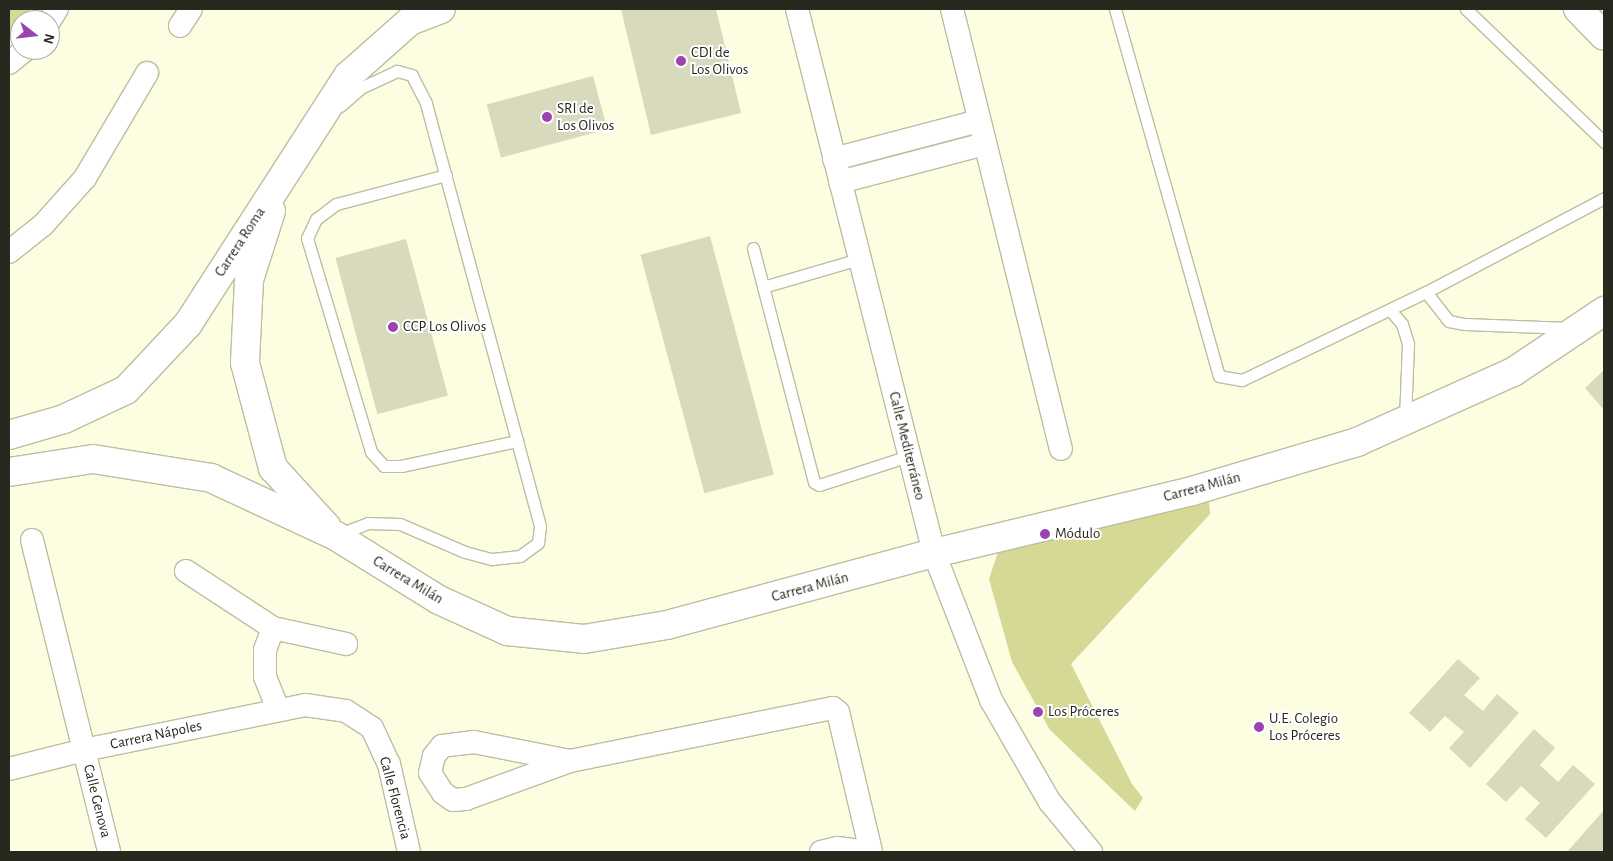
<!DOCTYPE html>
<html>
<head>
<meta charset="utf-8">
<style>
	body { margin:0 }
	#map { position:relative; width:1613px; height:861px; overflow:hidden; background:#fcfde1; font-family:"Alegreya Sans",sans-serif }
	div>[style] { position:absolute }
	[style*='--x'] { left:calc(var(--x)*1px); top:calc(var(--y)*1px); width:calc(var(--w)*1px); rotate:calc(var(--a)*1deg) }
	.green>* { inset:0; background:#d6d896 }
	.building>* { inset:0; background:#d8d9bd; transform-origin:0 0 }
	.roads { filter:drop-shadow(1px 0 #bcbea2) drop-shadow(-1px 0 #bcbea2) drop-shadow(0 1px #bcbea2) drop-shadow(0 -1px #bcbea2) }
	.lane>* { height:11px; margin:-5.5px; padding:0 5.5px; transform-origin:5.5px; border-radius:5.5px; background:#fff }
	.street>* { height:22px; margin:-11px; padding:0 11px; transform-origin:11px; border-radius:11px; background:#fff }
	.secondary>* { height:28px; margin:-14px; padding:0 14px; transform-origin:14px; border-radius:14px; background:#fff }
	.dots>* { width:14px; height:14px; translate:-50% -50%; box-sizing:border-box; border:2px solid #fff; border-radius:50% }
	span { translate:-50% -50%; white-space:nowrap; text-align:center; line-height:1.15; -webkit-text-stroke:4px #fff; paint-order:stroke }
	.poi-label { font-size:15px; color:#28291e }
	.left { translate:0 -50%; text-align:left }
	.street-label { font-size:15px; color:#28291e }
	.frame { position:absolute; inset:0; border:10px solid #28291e; pointer-events:none }
	.north { position:absolute; left:10px; top:10px; width:50px; height:50px; box-sizing:border-box; background:#fff; border:1px solid #a9a9a5; border-radius:50%; rotate:106deg; font-size:14px; font-weight:700; line-height:20px; text-align:center; color:#28291e }
	.north::after { content:''; display:block; margin:auto; width:18px; height:22px; background:#9b43b0; clip-path:polygon(50% 0,100% 100%,50% 72%,0 100%) }
</style>
</head>
<body>
<div id="map">
	<div class="green">
		<i style="clip-path:polygon(9px 9px,30px 9px,23px 20px,20px 20px,17px 30px,9px 38px)"></i>
		<i style="clip-path:polygon(1208px 488px,1210px 514px,1071px 664px,1132px 784px,1143px 798px,1135px 811px,1050px 730px,1012px 662px,989px 579px,999px 549px)"></i>
	</div>
	<div class="building">
		<i style="clip-path:polygon(621px 9px,716px 9px,741px 113px,651px 135px)"></i>
		<i style="left:593px;top:76px;width:55px;height:110px;rotate:75deg"></i>
		<i style="left:710px;top:236px;width:247px;height:72px;rotate:75deg"></i>
		<i style="left:406px;top:239px;width:162px;height:73px;rotate:75deg"></i>
		<i style="clip-path:polygon(1604px 370px,1604px 410px,1585px 388px)"></i>
		<i style="clip-path:polygon(1458px 659px,1480px 678px,1464px 695px,1483px 711px,1497px 694px,1519px 713px,1470px 768px,1449px 748px,1464px 732px,1445px 716px,1430px 732px,1409px 713px)"></i>
		<i style="clip-path:polygon(1534px 729px,1555px 748px,1540px 765px,1558px 782px,1573px 765px,1595px 784px,1546px 838px,1525px 819px,1540px 803px,1521px 786px,1506px 802px,1486px 784px)"></i>
		<i style="clip-path:polygon(1604px 810px,1604px 852px,1567px 852px)"></i>
	</div>
	<div class="roads">
		<div class="lane">
			<i style="--x:1115;--y:9;--w:381;--a:74.2"></i>
			<i style="--x:1219;--y:376;--w:23;--a:10"></i>
			<i style="--x:1242;--y:380;--w:204;--a:-25.6"></i>
			<i style="--x:1426;--y:292;--w:201;--a:-27.8"></i>
			<i style="--x:1466;--y:9;--w:192;--a:43.9"></i>
			<i style="--x:446;--y:175;--w:114;--a:165.2"></i>
			<i style="--x:336;--y:204;--w:25;--a:143"></i>
			<i style="--x:316;--y:219;--w:21;--a:115"></i>
			<i style="--x:307;--y:238;--w:223;--a:73.3"></i>
			<i style="--x:371;--y:452;--w:19;--a:47"></i>
			<i style="--x:384;--y:466;--w:17;--a:0"></i>
			<i style="--x:401;--y:466;--w:119;--a:-12.2"></i>
			<i style="--x:753;--y:248;--w:242;--a:75.4"></i>
			<i style="--x:814;--y:482;--w:6;--a:31"></i>
			<i style="--x:819;--y:485;--w:95;--a:-17.9"></i>
			<i style="--x:763;--y:287;--w:100;--a:-16.3"></i>
			<i style="--x:1426;--y:292;--w:37;--a:52"></i>
			<i style="--x:1449;--y:321;--w:16;--a:11"></i>
			<i style="--x:1465;--y:324;--w:103;--a:2.2"></i>
			<i style="--x:1390;--y:310;--w:18;--a:49"></i>
			<i style="--x:1402;--y:324;--w:21;--a:73"></i>
			<i style="--x:1408;--y:344;--w:76;--a:92.3"></i>
			<i style="--x:337;--y:535;--w:33;--a:-21"></i>
			<i style="--x:368;--y:523;--w:32;--a:2"></i>
			<i style="--x:400;--y:524;--w:71;--a:23.3"></i>
			<i style="--x:465;--y:552;--w:28;--a:15"></i>
			<i style="--x:492;--y:559;--w:28;--a:-6"></i>
			<i style="--x:520;--y:556;--w:22;--a:-36"></i>
			<i style="--x:538;--y:543;--w:17;--a:-83"></i>
			<i style="--x:540;--y:526;--w:438;--a:-105.1"></i>
			<i style="--x:426;--y:103;--w:31;--a:-117"></i>
			<i style="--x:412;--y:75;--w:16;--a:-165"></i>
			<i style="--x:397;--y:71;--w:38;--a:155"></i>
			<i style="--x:362;--y:87;--w:29;--a:139"></i>
		</div>
		<div class="street">
			<i style="--x:797;--y:9;--w:561;--a:75.86"></i>
			<i style="--x:934;--y:553;--w:158;--a:68.8"></i>
			<i style="--x:991;--y:700;--w:118;--a:60"></i>
			<i style="--x:1050;--y:802;--w:65;--a:50.6"></i>
			<i style="--x:952;--y:9;--w:453;--a:76.1"></i>
			<i style="--x:50;--y:20;--w:13;--a:-58"></i>
			<i style="--x:180;--y:26;--w:20;--a:-57"></i>
			<i style="--x:9;--y:63;--w:21;--a:-39"></i>
			<i style="--x:834;--y:159;--w:150;--a:-14.7"></i>
			<i style="--x:840;--y:182;--w:150;--a:-14.7"></i>
			<i style="--x:9;--y:252;--w:43;--a:-38.5"></i>
			<i style="--x:43;--y:225;--w:63;--a:-48.2"></i>
			<i style="--x:85;--y:178;--w:122;--a:-59.4"></i>
			<i style="--x:32;--y:540;--w:321;--a:76.1"></i>
			<i style="--x:186;--y:571;--w:104;--a:33.2"></i>
			<i style="--x:273;--y:628;--w:75;--a:12.4"></i>
			<i style="--x:273;--y:628;--w:23;--a:110"></i>
			<i style="--x:265;--y:650;--w:27;--a:90"></i>
			<i style="--x:265;--y:677;--w:35;--a:68"></i>
			<i style="--x:570;--y:761;--w:98;--a:-168.8"></i>
			<i style="--x:474;--y:742;--w:32;--a:173"></i>
			<i style="--x:442;--y:746;--w:13;--a:129"></i>
			<i style="--x:434;--y:756;--w:17;--a:103"></i>
			<i style="--x:430;--y:773;--w:24;--a:57"></i>
			<i style="--x:443;--y:793;--w:12;--a:35"></i>
			<i style="--x:453;--y:800;--w:13;--a:-4"></i>
			<i style="--x:466;--y:799;--w:111;--a:-20.1"></i>
			<i style="--x:570;--y:761;--w:268;--a:-11.4"></i>
			<i style="--x:833;--y:708;--w:6;--a:39"></i>
			<i style="--x:838;--y:712;--w:144;--a:76.7"></i>
			<i style="--x:9;--y:769;--w:77;--a:-14.2"></i>
			<i style="--x:84;--y:750;--w:226;--a:-11.5"></i>
			<i style="--x:305;--y:705;--w:41;--a:8.3"></i>
			<i style="--x:346;--y:711;--w:31;--a:33"></i>
			<i style="--x:372;--y:728;--w:40;--a:65"></i>
			<i style="--x:389;--y:764;--w:90;--a:77.2"></i>
			<i style="--x:821;--y:852;--w:16;--a:-14"></i>
			<i style="--x:837;--y:848;--w:32;--a:7"></i>
		</div>
		<div class="secondary">
			<i style="--x:1578;--y:9;--w:37;--a:46"></i>
			<i style="--x:271;--y:211;--w:72;--a:107.7"></i>
			<i style="--x:249;--y:280;--w:83;--a:92.8"></i>
			<i style="--x:245;--y:363;--w:109;--a:75.1"></i>
			<i style="--x:273;--y:468;--w:79;--a:47.6"></i>
			<i style="--x:9;--y:435;--w:57;--a:-16.2"></i>
			<i style="--x:64;--y:419;--w:68;--a:-25.1"></i>
			<i style="--x:126;--y:390;--w:91;--a:-46.8"></i>
			<i style="--x:188;--y:324;--w:295;--a:-57.2"></i>
			<i style="--x:348;--y:76;--w:83;--a:-41.6"></i>
			<i style="--x:410;--y:21;--w:33;--a:-21"></i>
			<i style="--x:9;--y:472;--w:85;--a:-8.8"></i>
			<i style="--x:93;--y:459;--w:120;--a:9.1"></i>
			<i style="--x:211;--y:478;--w:138;--a:24.9"></i>
			<i style="--x:336;--y:536;--w:121;--a:31.9"></i>
			<i style="--x:439;--y:600;--w:75;--a:24.5"></i>
			<i style="--x:507;--y:631;--w:77;--a:5.9"></i>
			<i style="--x:584;--y:639;--w:84;--a:-9.6"></i>
			<i style="--x:667;--y:625;--w:277;--a:-15.1"></i>
			<i style="--x:934;--y:553;--w:265;--a:-13.5"></i>
			<i style="--x:1192;--y:491;--w:172;--a:-16.5"></i>
			<i style="--x:1357;--y:442;--w:171;--a:-24.2"></i>
			<i style="--x:1513;--y:372;--w:110;--a:-33.8"></i>
		</div>
	</div>
	<div class="dots">
		<i style="left:681px;top:61px;background:#9b43b0"></i>
		<i style="left:547px;top:117px;background:#9b43b0"></i>
		<i style="left:393px;top:327px;background:#9b43b0"></i>
		<i style="left:1045px;top:534px;background:#9b43b0"></i>
		<i style="left:1038px;top:712px;background:#9b43b0"></i>
		<i style="left:1259px;top:727px;background:#9b43b0"></i>
	</div>
	<div class="poi-label">
		<span class="left" style="left:691px;top:61px">CDI de<br>Los Olivos</span>
		<span class="left" style="left:557px;top:117px">SRI de<br>Los Olivos</span>
		<span class="left" style="left:403px;top:327px">CCP Los Olivos</span>
		<span class="left" style="left:1055px;top:534px">Módulo</span>
		<span class="left" style="left:1048px;top:712px">Los Próceres</span>
		<span class="left" style="left:1269px;top:727px">U.E. Colegio<br>Los Próceres</span>
	</div>
	<div class="street-label">
		<span style="left:240px;top:242px;rotate:-57deg">Carrera Roma</span>
		<span style="left:907px;top:446px;rotate:76deg">Calle Mediterráneo</span>
		<span style="left:1202px;top:487px;rotate:-15deg">Carrera Milán</span>
		<span style="left:408px;top:580px;rotate:31deg">Carrera Milán</span>
		<span style="left:810px;top:587px;rotate:-15deg">Carrera Milán</span>
		<span style="left:156px;top:735px;rotate:-12deg">Carrera Nápoles</span>
		<span style="left:395px;top:798px;rotate:75deg">Calle Florencia</span>
		<span style="left:97px;top:801px;rotate:76deg">Calle Genova</span>
	</div>
	<div class="frame"></div>
	<div class="north">N</div>
</div>
</body>
</html>
